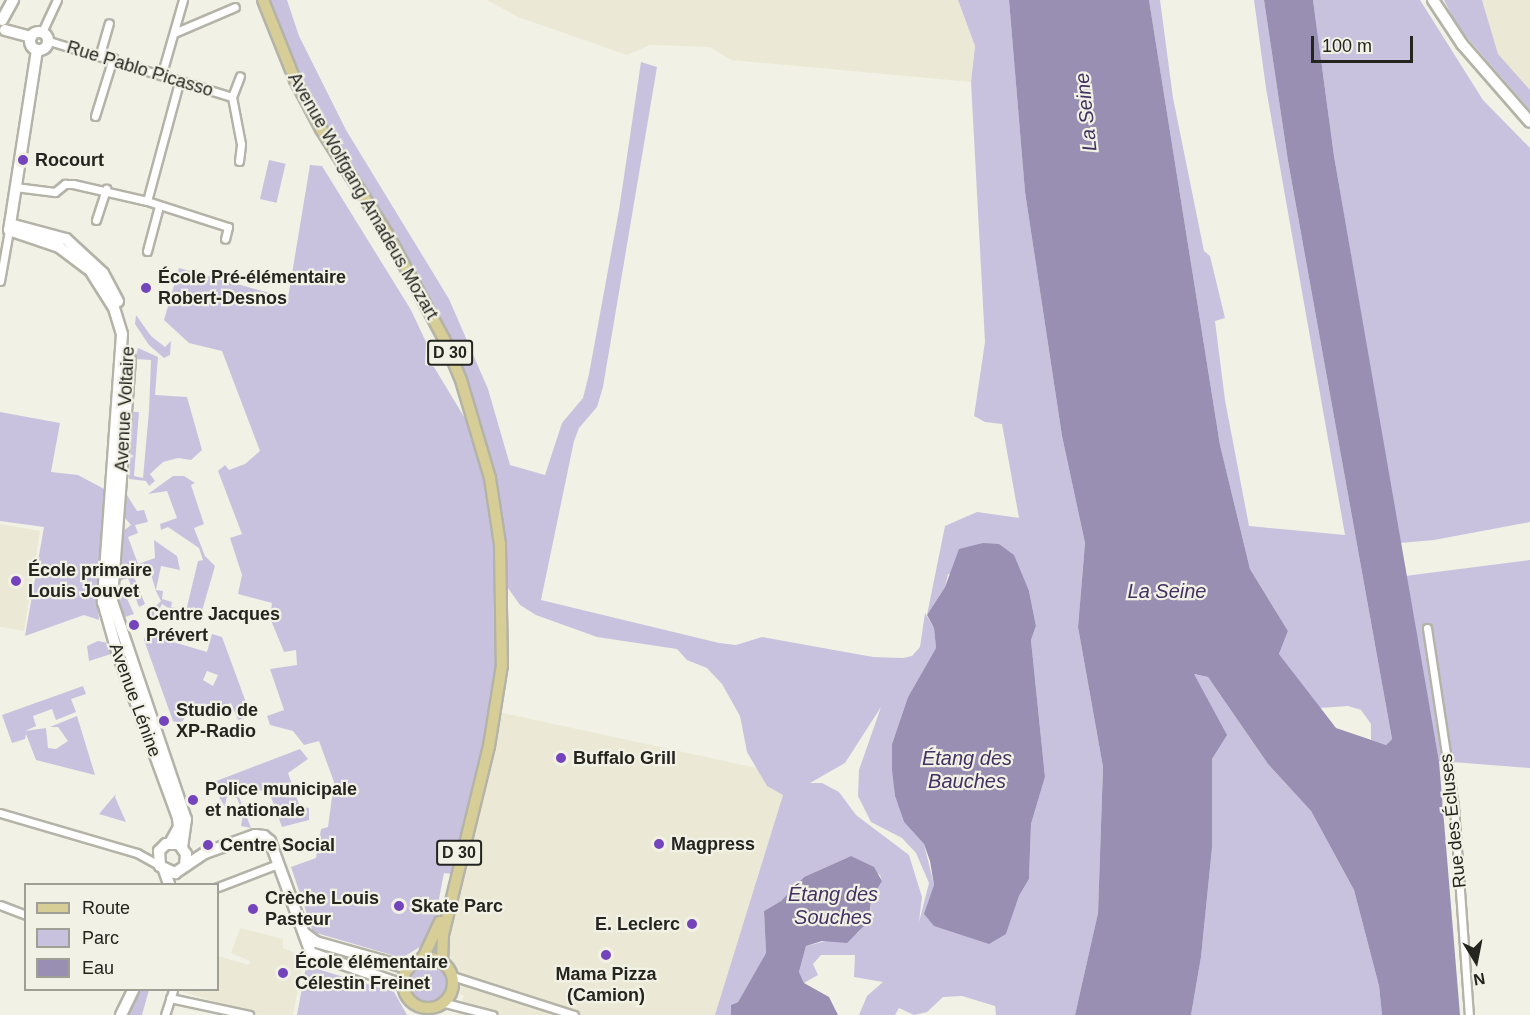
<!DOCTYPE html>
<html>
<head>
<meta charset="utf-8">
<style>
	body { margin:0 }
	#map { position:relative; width:1530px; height:1015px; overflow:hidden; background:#f2f1e5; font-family:Helvetica,sans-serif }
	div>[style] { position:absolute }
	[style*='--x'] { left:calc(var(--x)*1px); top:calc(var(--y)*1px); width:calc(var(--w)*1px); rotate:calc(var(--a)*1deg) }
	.built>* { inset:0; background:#ebe9d5 }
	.green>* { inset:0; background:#c9c2df; transform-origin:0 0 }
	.round { border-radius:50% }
	.water>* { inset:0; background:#998fb3 }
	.roads { filter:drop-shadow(2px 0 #b4b3a8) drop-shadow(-2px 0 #b4b3a8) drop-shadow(0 2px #b4b3a8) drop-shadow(0 -2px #b4b3a8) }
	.street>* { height:7px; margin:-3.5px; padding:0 3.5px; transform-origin:3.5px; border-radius:3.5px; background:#fff }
	.secondary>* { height:10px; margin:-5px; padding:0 5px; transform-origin:5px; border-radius:5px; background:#fff }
	.secondary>.ring { margin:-5px; padding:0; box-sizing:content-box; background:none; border:10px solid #fff; border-radius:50% }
	.primary>* { height:10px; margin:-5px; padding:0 5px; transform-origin:5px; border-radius:5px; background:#d7ce97 }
	.primary>.ring { margin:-5px; padding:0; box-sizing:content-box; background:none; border:10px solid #d7ce97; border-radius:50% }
	.dots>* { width:16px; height:16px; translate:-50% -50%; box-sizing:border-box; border:3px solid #f2f1e5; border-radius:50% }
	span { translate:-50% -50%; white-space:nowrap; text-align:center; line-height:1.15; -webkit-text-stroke:4.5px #f2f1e5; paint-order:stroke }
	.shield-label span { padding:2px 4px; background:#f2f1e5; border:2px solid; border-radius:4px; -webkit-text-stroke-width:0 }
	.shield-label { font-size:16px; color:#252520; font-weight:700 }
	.street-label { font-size:18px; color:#252520 }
	.poi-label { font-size:18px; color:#252520; font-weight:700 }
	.left { translate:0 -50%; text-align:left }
	.right { translate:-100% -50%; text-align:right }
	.water-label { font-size:20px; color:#423162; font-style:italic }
	.legend { position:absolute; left:24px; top:883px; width:195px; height:108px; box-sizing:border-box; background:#f2f1e5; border:2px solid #a09f96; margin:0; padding:8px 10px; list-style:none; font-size:18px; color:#252520 }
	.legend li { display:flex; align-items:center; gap:12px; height:30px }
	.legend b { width:30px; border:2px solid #a09f96 }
	.north { position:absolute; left:1446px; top:931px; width:60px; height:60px; -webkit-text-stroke:4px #f2f1e5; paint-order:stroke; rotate:170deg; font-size:16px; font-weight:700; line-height:24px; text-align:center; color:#252520 }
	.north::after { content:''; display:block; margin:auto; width:21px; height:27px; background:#252520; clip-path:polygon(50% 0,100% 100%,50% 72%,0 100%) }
	.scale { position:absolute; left:1311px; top:36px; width:102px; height:27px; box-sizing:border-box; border:3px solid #252520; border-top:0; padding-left:8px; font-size:18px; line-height:21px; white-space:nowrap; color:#252520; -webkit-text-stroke:4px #f2f1e5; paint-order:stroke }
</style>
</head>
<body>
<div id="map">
	<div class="built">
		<i style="clip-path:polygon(487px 0,958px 0,975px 46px,971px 82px,731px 60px,710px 47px,650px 45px,627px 55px,518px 17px)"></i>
		<i style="clip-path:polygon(1482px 0,1530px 0,1530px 90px,1498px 55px)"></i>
		<i style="clip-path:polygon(0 524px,40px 531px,24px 631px,0 627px)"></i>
		<i style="clip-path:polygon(494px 711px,789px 775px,717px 1015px,458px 1015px,464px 996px,452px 989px,452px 976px,442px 962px)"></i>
		<i style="clip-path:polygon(240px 928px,283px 939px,283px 948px,304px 957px,293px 1015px,259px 1015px,183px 992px,218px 990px,218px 956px,249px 965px,250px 961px,231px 953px)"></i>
	</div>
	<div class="green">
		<i style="clip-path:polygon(evenodd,263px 0,287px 0,299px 36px,346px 130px,449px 299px,488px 389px,510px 465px,545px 475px,562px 423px,583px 398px,589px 374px,619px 210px,641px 62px,657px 67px,603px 387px,597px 407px,579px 428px,574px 441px,541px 600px,719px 643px,736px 645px,762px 637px,873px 657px,903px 658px,912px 656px,920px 647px,925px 613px,934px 628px,936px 648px,908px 697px,892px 744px,895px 796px,904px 822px,924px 844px,934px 885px,932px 898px,1006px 934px,1019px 896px,1029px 879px,1031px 824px,1045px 777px,1031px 640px,1036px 626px,1029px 591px,948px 574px,945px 587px,927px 615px,945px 526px,977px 512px,1019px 518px,1002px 424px,985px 422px,974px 416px,985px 342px,971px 82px,975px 46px,958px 0,1009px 0,1025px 192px,1062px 436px,1085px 543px,1078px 627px,1103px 767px,1098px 913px,1075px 1015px,996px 1015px,995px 1006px,962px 996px,943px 997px,927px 1012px,914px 1015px,899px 1008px,895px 1015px,859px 1015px,867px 996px,883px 982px,854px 977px,855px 955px,821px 955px,813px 964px,818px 975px,804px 983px,799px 972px,806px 946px,858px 933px,870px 917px,871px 900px,882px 881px,880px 875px,851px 856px,804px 877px,781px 901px,764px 911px,766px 953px,738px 1002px,731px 1005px,731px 1015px,715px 1015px,783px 795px,767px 786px,747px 752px,740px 716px,722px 684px,707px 668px,687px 660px,677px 649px,597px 637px,536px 615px,520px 605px,508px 588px,506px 572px,505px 666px,458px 875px,444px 873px,431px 940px,402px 958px,313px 932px,291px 867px,316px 858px,321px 829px,328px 827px,334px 782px,319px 741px,304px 745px,293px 731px,270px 725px,267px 716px,284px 710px,270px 669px,297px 665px,296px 650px,284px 652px,270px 618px,272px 603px,238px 594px,242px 575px,230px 538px,242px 534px,218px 471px,225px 465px,229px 470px,245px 464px,260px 451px,222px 351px,189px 343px,164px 320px,179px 268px,288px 298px,310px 165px,322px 166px,411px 310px,426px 342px,425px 365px,434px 367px,481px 445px,444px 339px,321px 129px,263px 0,881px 707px,859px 770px,858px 796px,871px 822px,902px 838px,916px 853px,929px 883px,919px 922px,922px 897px,909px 855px,856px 815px,839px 792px,822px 783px,810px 783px,845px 763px,881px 707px)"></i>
		<i style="clip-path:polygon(1149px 0,1160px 0,1173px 98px,1204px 251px,1210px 256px,1225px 318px,1215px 321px,1225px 400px,1249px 526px,1345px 535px,1266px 88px,1254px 0,1264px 0,1288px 161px,1392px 739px,1386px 745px,1371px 740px,1371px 724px,1361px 710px,1348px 706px,1320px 708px,1279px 654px,1288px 631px,1250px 569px,1220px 445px)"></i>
		<i style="clip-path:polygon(1313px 0,1420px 0,1483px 100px,1530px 148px,1530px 522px,1434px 540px,1400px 543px,1334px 156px)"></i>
		<i style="clip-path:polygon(1444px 0,1482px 0,1498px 54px,1530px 90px,1530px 110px,1457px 26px)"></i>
		<i style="left:269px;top:160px;width:17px;height:40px;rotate:13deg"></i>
		<i style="clip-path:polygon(136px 315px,151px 336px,165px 347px,171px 341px,170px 355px,164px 358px,149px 345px,135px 324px)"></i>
		<i style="clip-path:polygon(138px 348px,158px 357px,155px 395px,187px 397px,202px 450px,191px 460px,178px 458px,163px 462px,150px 474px,155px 481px,149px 486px,146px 481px,129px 479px,132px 412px,139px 412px,134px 476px,143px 478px,149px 411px,151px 360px,135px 359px)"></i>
		<i style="clip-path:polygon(0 412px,60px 423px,51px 472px,78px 475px,106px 490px,97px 596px,99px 620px,84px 615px,25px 636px,44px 527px,0 521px)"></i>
		<i style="clip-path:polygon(173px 476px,184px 476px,195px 483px,191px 485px,204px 524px,194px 528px,205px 556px,215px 566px,200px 618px,186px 613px,183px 619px,169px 615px,170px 609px,162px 604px,154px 620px,150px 619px,148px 614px,161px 601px,156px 591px,150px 571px,134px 577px,145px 604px,139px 607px,128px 578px,119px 581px,134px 614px,119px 619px,116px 603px,123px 531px,131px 525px,124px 517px,127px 495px,137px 511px,144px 510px,148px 522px,135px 525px,138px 533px,128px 537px,138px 564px,155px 558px,154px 540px,177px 556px,180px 570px,161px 566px,156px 590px,163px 591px,162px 599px,172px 602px,171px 607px,186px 611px,198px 561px,203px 560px,199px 548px,168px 527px,161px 530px,160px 524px,177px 518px,167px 491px,148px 494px)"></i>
		<i style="clip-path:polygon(1530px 560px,1530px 768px,1439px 761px,1405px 576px)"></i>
		<i style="clip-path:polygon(evenodd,146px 634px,207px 652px,212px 634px,222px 637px,251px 716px,238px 720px,231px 703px,195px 717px,185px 715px,183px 721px,174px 724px,144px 640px,146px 634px,207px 671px,218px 675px,213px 686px,203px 680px,207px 671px)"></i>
		<i style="clip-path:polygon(98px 641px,108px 643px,111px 654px,89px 661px,87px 646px)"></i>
		<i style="clip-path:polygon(1193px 674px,1208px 677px,1268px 764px,1311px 811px,1354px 890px,1379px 986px,1382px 1015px,1191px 1015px,1201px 957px,1212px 848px,1212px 759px,1226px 735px)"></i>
		<i style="clip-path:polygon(83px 686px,86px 694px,71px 699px,76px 712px,56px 720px,52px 709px,33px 716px,36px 726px,25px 731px,46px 728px,48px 748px,56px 749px,68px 741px,58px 727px,50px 727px,77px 716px,95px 775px,36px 760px,26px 734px,25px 739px,12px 743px,2px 715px)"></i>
		<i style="clip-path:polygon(300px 749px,308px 759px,288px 773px,300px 807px,309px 808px,309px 820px,282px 827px,268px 789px,256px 792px,252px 783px,236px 789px,251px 828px,241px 826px,243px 814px,237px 798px,227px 795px,225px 807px,211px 783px)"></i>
		<i style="clip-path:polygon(116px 794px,115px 797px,126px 822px,99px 814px)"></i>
		<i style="clip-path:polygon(307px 961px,314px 968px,394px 992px,407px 1015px,297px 1015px)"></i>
		<i class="round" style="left:408px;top:963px;width:40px;height:40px"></i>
		<i style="clip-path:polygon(139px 990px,149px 990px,142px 1015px,128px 1015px)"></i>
	</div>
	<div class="water">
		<i style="clip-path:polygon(1009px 0,1149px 0,1220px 445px,1250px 569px,1288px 631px,1279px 654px,1336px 728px,1386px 745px,1392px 739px,1288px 161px,1264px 0,1313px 0,1334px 156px,1439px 761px,1460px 1015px,1382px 1015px,1379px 986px,1354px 890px,1311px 811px,1268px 764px,1208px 677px,1194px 674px,1227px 735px,1212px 759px,1212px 848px,1201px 957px,1191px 1015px,1075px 1015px,1098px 913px,1103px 767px,1078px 627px,1085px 543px,1062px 436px,1025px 192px)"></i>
		<i style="clip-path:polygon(983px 543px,999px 544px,1014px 555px,1029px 591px,1036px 626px,1031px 640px,1045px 777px,1031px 824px,1029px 879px,1019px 896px,1006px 934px,989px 944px,934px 926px,924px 914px,934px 885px,930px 861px,924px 844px,904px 822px,895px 796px,892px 770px,892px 744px,908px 697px,936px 648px,934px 628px,927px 615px,945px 587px,959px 549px)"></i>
		<i style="clip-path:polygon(851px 856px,874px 867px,882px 881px,871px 900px,869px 921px,847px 943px,822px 941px,806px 946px,799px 972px,804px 983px,829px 997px,838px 1015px,731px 1015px,731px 1005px,738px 1002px,766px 953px,764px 911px,781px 901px,804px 877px)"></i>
	</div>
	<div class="roads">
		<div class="street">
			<i style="--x:42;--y:32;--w:35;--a:-65"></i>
			<i style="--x:174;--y:33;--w:66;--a:-23.1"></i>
			<i style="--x:49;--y:41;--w:191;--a:17"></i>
			<i style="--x:100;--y:54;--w:32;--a:-74"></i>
			<i style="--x:162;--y:73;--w:76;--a:-74"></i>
			<i style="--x:95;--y:116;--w:61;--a:-72.8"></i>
			<i style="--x:239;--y:161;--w:17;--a:-83"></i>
			<i style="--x:241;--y:144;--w:48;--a:-100.8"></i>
			<i style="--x:232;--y:97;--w:22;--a:-69"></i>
			<i style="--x:15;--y:187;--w:40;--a:7.1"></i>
			<i style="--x:55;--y:192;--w:13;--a:-39"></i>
			<i style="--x:65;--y:184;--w:8;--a:0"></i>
			<i style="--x:73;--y:184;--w:76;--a:12.9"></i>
			<i style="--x:147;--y:201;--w:123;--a:-74.9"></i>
			<i style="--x:147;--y:201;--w:85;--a:17.8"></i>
			<i style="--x:228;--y:227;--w:12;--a:104"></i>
			<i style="--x:96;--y:220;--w:33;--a:-72"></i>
			<i style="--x:147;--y:251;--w:47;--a:-75.1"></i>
			<i style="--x:0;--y:281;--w:52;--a:-80"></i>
			<i style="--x:1427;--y:628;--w:181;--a:81.4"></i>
			<i style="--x:1454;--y:807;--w:209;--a:85.9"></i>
			<i style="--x:0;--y:813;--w:143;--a:16.3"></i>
			<i style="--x:137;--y:853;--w:26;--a:29"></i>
			<i style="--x:218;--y:887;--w:64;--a:-21"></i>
			<i style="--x:0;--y:905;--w:28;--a:21"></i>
			<i style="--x:452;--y:976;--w:128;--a:17.7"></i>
			<i style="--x:170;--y:998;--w:81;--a:12.1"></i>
			<i style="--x:445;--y:1003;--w:49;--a:14.3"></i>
			<i style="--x:165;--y:1015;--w:26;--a:-72"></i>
		</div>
		<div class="secondary">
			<i style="--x:1433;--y:0;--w:53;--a:56.6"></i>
			<i style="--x:1462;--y:44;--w:103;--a:48.9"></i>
			<i style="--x:2;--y:20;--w:23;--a:-61"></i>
			<i style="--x:5;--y:30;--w:27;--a:15"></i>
			<i class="ring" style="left:30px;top:32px;width:8px;height:8px"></i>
			<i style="--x:37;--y:50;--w:182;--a:98.8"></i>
			<i style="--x:9;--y:230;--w:53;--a:18.8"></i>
			<i style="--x:59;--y:247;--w:39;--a:37"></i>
			<i style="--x:90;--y:270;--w:45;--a:57.7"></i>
			<i style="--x:114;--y:308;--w:27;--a:73"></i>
			<i style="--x:122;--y:334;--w:269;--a:94.1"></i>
			<i style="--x:103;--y:602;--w:51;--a:74.1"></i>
			<i style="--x:117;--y:651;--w:178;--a:69.9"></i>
			<i style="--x:178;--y:818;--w:9;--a:84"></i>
			<i style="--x:179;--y:827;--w:18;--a:119"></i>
			<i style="--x:10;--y:224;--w:58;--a:15"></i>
			<i style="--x:66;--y:239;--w:50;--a:42.6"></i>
			<i style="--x:103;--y:273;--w:32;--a:62"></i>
			<i style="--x:130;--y:359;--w:243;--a:94.3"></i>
			<i style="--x:112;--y:601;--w:230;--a:71.3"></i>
			<i style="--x:186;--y:819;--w:28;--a:98"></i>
			<i style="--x:185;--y:866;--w:12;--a:-85"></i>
			<i style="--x:186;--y:854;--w:12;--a:-125"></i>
			<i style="--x:179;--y:844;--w:13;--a:180"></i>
			<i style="--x:166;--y:844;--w:10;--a:135"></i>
			<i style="--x:159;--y:851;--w:15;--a:86"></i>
			<i style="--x:160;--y:866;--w:17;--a:25"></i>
			<i style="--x:175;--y:873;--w:36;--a:-34"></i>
			<i style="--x:205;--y:853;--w:53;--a:-19.8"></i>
			<i style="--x:255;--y:835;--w:9;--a:6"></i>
			<i style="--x:264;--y:836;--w:8;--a:40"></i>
			<i style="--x:270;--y:841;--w:119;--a:69.9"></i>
			<i style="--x:311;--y:953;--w:97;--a:19.2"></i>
			<i style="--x:164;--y:870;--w:15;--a:70"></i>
			<i style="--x:304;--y:933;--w:15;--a:37"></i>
			<i style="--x:316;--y:942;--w:96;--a:15.8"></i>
			<i style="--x:121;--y:1015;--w:28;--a:-64"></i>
		</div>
		<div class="primary">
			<i style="--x:263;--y:0;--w:86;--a:68.2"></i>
			<i style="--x:295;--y:80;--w:55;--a:62"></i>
			<i style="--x:321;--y:129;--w:125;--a:57.7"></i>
			<i style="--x:388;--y:235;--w:118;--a:61.7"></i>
			<i style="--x:444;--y:339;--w:44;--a:67.5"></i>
			<i style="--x:461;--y:380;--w:102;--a:73.5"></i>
			<i style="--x:490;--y:478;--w:67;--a:81.4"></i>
			<i style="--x:500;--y:544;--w:121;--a:89.1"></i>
			<i style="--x:502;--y:665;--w:82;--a:99.1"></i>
			<i style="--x:489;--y:746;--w:194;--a:103.7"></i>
			<i style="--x:443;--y:934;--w:28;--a:92"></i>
			<i style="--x:423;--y:958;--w:40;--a:-65"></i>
			<i class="ring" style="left:403px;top:958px;width:40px;height:40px"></i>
		</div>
	</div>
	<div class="dots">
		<i style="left:23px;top:160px;background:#7344bc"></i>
		<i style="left:146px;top:288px;background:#7344bc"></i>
		<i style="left:16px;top:581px;background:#7344bc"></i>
		<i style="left:134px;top:625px;background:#7344bc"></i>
		<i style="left:164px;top:721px;background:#7344bc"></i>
		<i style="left:561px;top:758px;background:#7344bc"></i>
		<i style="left:193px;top:800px;background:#7344bc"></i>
		<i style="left:659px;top:844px;background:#7344bc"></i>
		<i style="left:208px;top:845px;background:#7344bc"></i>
		<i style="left:399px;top:906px;background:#7344bc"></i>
		<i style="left:253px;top:909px;background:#7344bc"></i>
		<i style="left:692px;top:924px;background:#7344bc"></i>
		<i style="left:606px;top:955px;background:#7344bc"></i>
		<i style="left:283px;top:973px;background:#7344bc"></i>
	</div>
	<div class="shield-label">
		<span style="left:450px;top:353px">D 30</span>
		<span style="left:459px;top:853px">D 30</span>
	</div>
	<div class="street-label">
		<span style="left:140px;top:69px;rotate:17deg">Rue Pablo Picasso</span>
		<span style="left:363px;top:196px;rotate:60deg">Avenue Wolfgang Amadeus Mozart</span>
		<span style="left:125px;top:409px;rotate:-87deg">Avenue Voltaire</span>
		<span style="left:135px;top:700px;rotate:70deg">Avenue Lénine</span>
		<span style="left:1453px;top:821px;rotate:-96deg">Rue des Écluses</span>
	</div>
	<div class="poi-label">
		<span class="left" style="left:35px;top:160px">Rocourt</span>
		<span class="left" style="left:158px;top:288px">École Pré-élémentaire<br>Robert-Desnos</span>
		<span class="left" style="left:28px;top:581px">École primaire<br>Louis Jouvet</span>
		<span class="left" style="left:146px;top:625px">Centre Jacques<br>Prévert</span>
		<span class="left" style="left:176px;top:721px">Studio de<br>XP-Radio</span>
		<span class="left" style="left:573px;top:758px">Buffalo Grill</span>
		<span class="left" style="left:205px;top:800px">Police municipale<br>et nationale</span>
		<span class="left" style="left:671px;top:844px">Magpress</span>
		<span class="left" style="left:220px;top:845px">Centre Social</span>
		<span class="left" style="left:265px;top:909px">Crèche Louis<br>Pasteur</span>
		<span class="left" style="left:411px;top:906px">Skate Parc</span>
		<span class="right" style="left:680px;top:924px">E. Leclerc</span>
		<span class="left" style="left:295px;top:973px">École élémentaire<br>Célestin Freinet</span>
		<span style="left:606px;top:985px">Mama Pizza<br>(Camion)</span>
	</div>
	<div class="water-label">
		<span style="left:1086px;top:112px;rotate:-96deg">La Seine</span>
		<span style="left:1167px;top:591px">La Seine</span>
		<span style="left:967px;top:770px">Étang des<br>Bauches</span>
		<span style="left:833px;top:906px">Étang des<br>Souches</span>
	</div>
	<ul class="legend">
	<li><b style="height:8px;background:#d7ce97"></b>Route</li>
	<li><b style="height:16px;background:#c9c2df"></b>Parc</li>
	<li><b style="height:16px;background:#998fb3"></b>Eau</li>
	</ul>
	<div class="north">N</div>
	<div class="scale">100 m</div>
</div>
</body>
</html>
